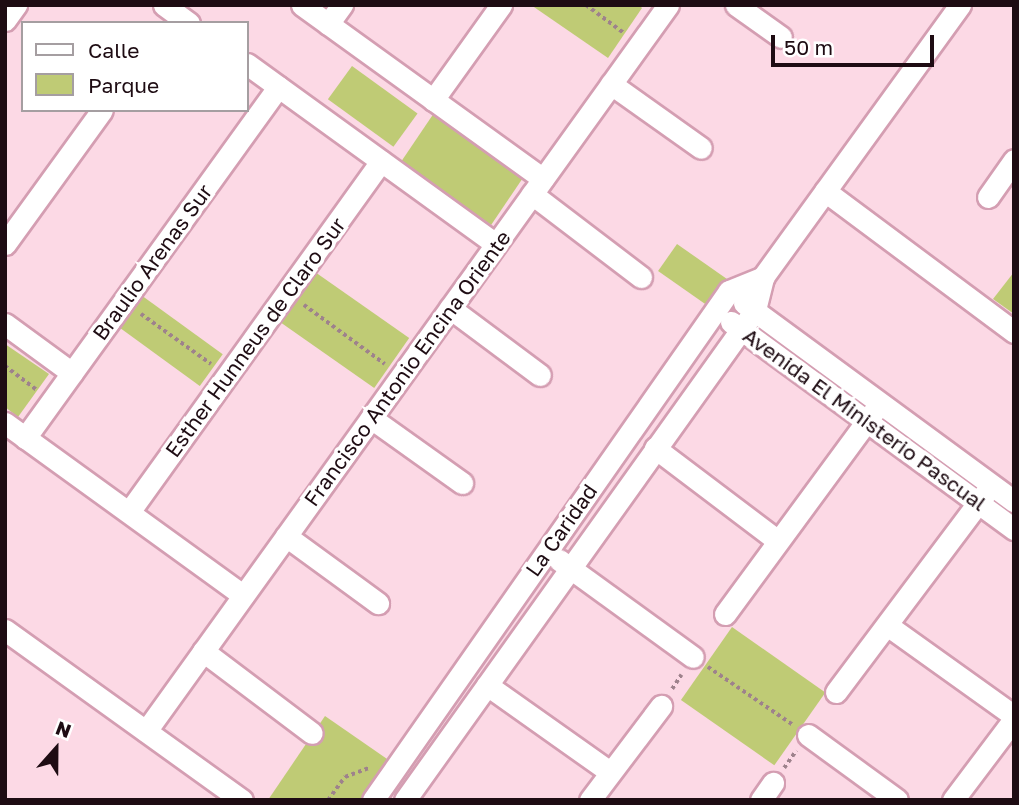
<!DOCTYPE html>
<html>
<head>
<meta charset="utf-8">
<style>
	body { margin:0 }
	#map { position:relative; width:1019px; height:805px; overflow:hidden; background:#fcd9e5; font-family:"Golos Text",sans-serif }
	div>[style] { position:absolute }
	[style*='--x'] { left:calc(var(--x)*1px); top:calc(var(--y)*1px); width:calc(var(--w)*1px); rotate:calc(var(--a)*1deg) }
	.green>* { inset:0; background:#bfcb75; transform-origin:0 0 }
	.path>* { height:3.5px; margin-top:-1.75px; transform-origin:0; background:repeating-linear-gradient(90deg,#9e828c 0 3.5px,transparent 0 7px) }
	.roads { filter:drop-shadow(2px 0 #d49eb2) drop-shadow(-2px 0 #d49eb2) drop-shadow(0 2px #d49eb2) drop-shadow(0 -2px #d49eb2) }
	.minor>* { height:21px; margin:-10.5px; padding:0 10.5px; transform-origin:10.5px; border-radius:10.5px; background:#fff }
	span { translate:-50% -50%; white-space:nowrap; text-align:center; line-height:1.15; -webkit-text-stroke:7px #fff; paint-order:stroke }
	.street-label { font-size:21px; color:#1e0c13 }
	.frame { position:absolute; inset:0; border:7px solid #1e0c13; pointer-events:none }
	.legend { position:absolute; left:21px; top:21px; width:228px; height:91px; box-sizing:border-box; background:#fff; border:2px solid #a59ea1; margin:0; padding:9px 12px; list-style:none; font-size:21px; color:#1e0c13 }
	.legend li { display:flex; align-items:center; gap:14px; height:35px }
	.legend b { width:35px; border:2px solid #a59ea1 }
	.north { position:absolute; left:21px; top:714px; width:70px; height:70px; -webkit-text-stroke:5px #fff; paint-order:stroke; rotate:21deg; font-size:19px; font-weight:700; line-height:28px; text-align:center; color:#1e0c13 }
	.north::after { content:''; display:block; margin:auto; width:24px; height:32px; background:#1e0c13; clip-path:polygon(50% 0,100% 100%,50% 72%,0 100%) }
	.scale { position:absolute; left:771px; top:35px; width:163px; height:32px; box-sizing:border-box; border:4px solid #1e0c13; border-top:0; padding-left:9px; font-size:21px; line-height:24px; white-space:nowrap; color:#1e0c13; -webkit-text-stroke:5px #fff; paint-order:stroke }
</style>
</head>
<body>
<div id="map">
	<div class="green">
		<i style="clip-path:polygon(531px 5px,639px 5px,642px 8px,608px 58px)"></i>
		<i style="left:352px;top:66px;width:81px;height:41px;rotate:36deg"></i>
		<i style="left:434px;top:113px;width:110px;height:61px;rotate:34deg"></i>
		<i style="left:677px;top:244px;width:61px;height:33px;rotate:35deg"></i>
		<i style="left:315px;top:272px;width:115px;height:61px;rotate:35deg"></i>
		<i style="clip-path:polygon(1014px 272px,1014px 314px,993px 299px)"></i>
		<i style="left:141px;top:295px;width:101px;height:39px;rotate:36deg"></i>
		<i style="clip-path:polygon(5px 344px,49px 374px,18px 417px,5px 407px)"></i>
		<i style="left:732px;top:627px;width:114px;height:89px;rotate:35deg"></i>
		<i style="clip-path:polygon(325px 716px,390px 761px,362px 800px,268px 800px)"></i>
	</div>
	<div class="path">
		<i style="--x:586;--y:5;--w:47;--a:36.4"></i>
		<i style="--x:304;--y:305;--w:100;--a:36.1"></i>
		<i style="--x:141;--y:314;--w:86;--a:35.5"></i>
		<i style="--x:5;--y:366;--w:39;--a:37"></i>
		<i style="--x:708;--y:667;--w:102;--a:34.2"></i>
		<i style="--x:672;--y:689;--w:17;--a:-57"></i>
		<i style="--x:784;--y:768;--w:21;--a:-55"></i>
		<i style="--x:328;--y:800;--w:29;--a:-54"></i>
		<i style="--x:345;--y:777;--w:25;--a:-21"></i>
	</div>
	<div class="roads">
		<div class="minor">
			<i style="--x:164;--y:5;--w:31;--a:36"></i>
			<i style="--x:302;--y:5;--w:297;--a:35.8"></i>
			<i style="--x:736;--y:5;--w:55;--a:35.4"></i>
			<i style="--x:5;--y:20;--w:19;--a:-54"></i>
			<i style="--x:328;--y:24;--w:24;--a:-54"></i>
			<i style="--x:247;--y:64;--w:307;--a:35.9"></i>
			<i style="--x:611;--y:84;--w:110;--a:35.4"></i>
			<i style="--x:433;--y:100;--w:117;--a:-54.4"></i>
			<i style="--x:825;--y:191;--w:236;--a:36.7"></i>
			<i style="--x:532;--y:194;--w:137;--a:37.3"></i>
			<i style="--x:988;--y:197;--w:45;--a:-54.9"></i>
			<i style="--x:5;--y:244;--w:165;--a:-54.1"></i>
			<i style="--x:744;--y:303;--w:335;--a:36.3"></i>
			<i style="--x:450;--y:308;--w:112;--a:36.7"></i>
			<i style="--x:731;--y:322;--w:351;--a:36.2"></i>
			<i style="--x:5;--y:324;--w:83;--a:36.2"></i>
			<i style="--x:371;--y:418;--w:112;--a:35.5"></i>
			<i style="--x:5;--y:423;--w:294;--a:35.9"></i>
			<i style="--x:25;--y:438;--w:433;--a:-54.2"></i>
			<i style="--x:655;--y:448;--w:154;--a:37.1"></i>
			<i style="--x:129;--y:512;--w:432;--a:-54.3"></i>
			<i style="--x:286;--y:536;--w:114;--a:36.1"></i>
			<i style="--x:559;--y:560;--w:165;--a:35.9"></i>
			<i style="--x:725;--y:614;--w:257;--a:-53.7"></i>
			<i style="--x:887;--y:625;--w:156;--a:35.6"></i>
			<i style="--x:5;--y:630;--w:292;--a:35.7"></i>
			<i style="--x:203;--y:651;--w:136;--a:37"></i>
			<i style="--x:487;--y:685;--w:151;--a:35.3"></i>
			<i style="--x:836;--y:692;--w:250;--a:-53.1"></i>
			<i style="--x:146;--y:731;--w:894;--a:-54.28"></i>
			<i style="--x:808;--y:735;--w:110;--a:36.1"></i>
			<i style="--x:373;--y:800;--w:621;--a:-55.03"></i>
			<i style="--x:729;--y:291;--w:37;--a:-22"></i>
			<i style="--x:405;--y:800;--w:602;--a:-54.46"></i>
			<i style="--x:755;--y:310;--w:34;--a:-76"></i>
			<i style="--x:763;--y:277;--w:336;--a:-54.1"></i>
			<i style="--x:590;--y:800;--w:118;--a:-52.9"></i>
			<i style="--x:761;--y:800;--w:21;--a:-55"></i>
			<i style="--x:953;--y:800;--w:101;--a:-53"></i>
		</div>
	</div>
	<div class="street-label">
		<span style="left:152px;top:262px;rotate:-54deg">Braulio Arenas Sur</span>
		<span style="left:255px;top:337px;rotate:-54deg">Esther Hunneus de Claro Sur</span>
		<span style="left:407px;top:368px;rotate:-54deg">Francisco Antonio Encina Oriente</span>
		<span style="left:865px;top:419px;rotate:36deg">Avenida El Ministerio Pascual</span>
		<span style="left:561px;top:530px;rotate:-55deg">La Caridad</span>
	</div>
	<div class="frame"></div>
	<ul class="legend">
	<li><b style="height:9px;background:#fff"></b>Calle</li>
	<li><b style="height:19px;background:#bfcb75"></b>Parque</li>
	</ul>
	<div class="north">N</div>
	<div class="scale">50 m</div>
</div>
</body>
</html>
